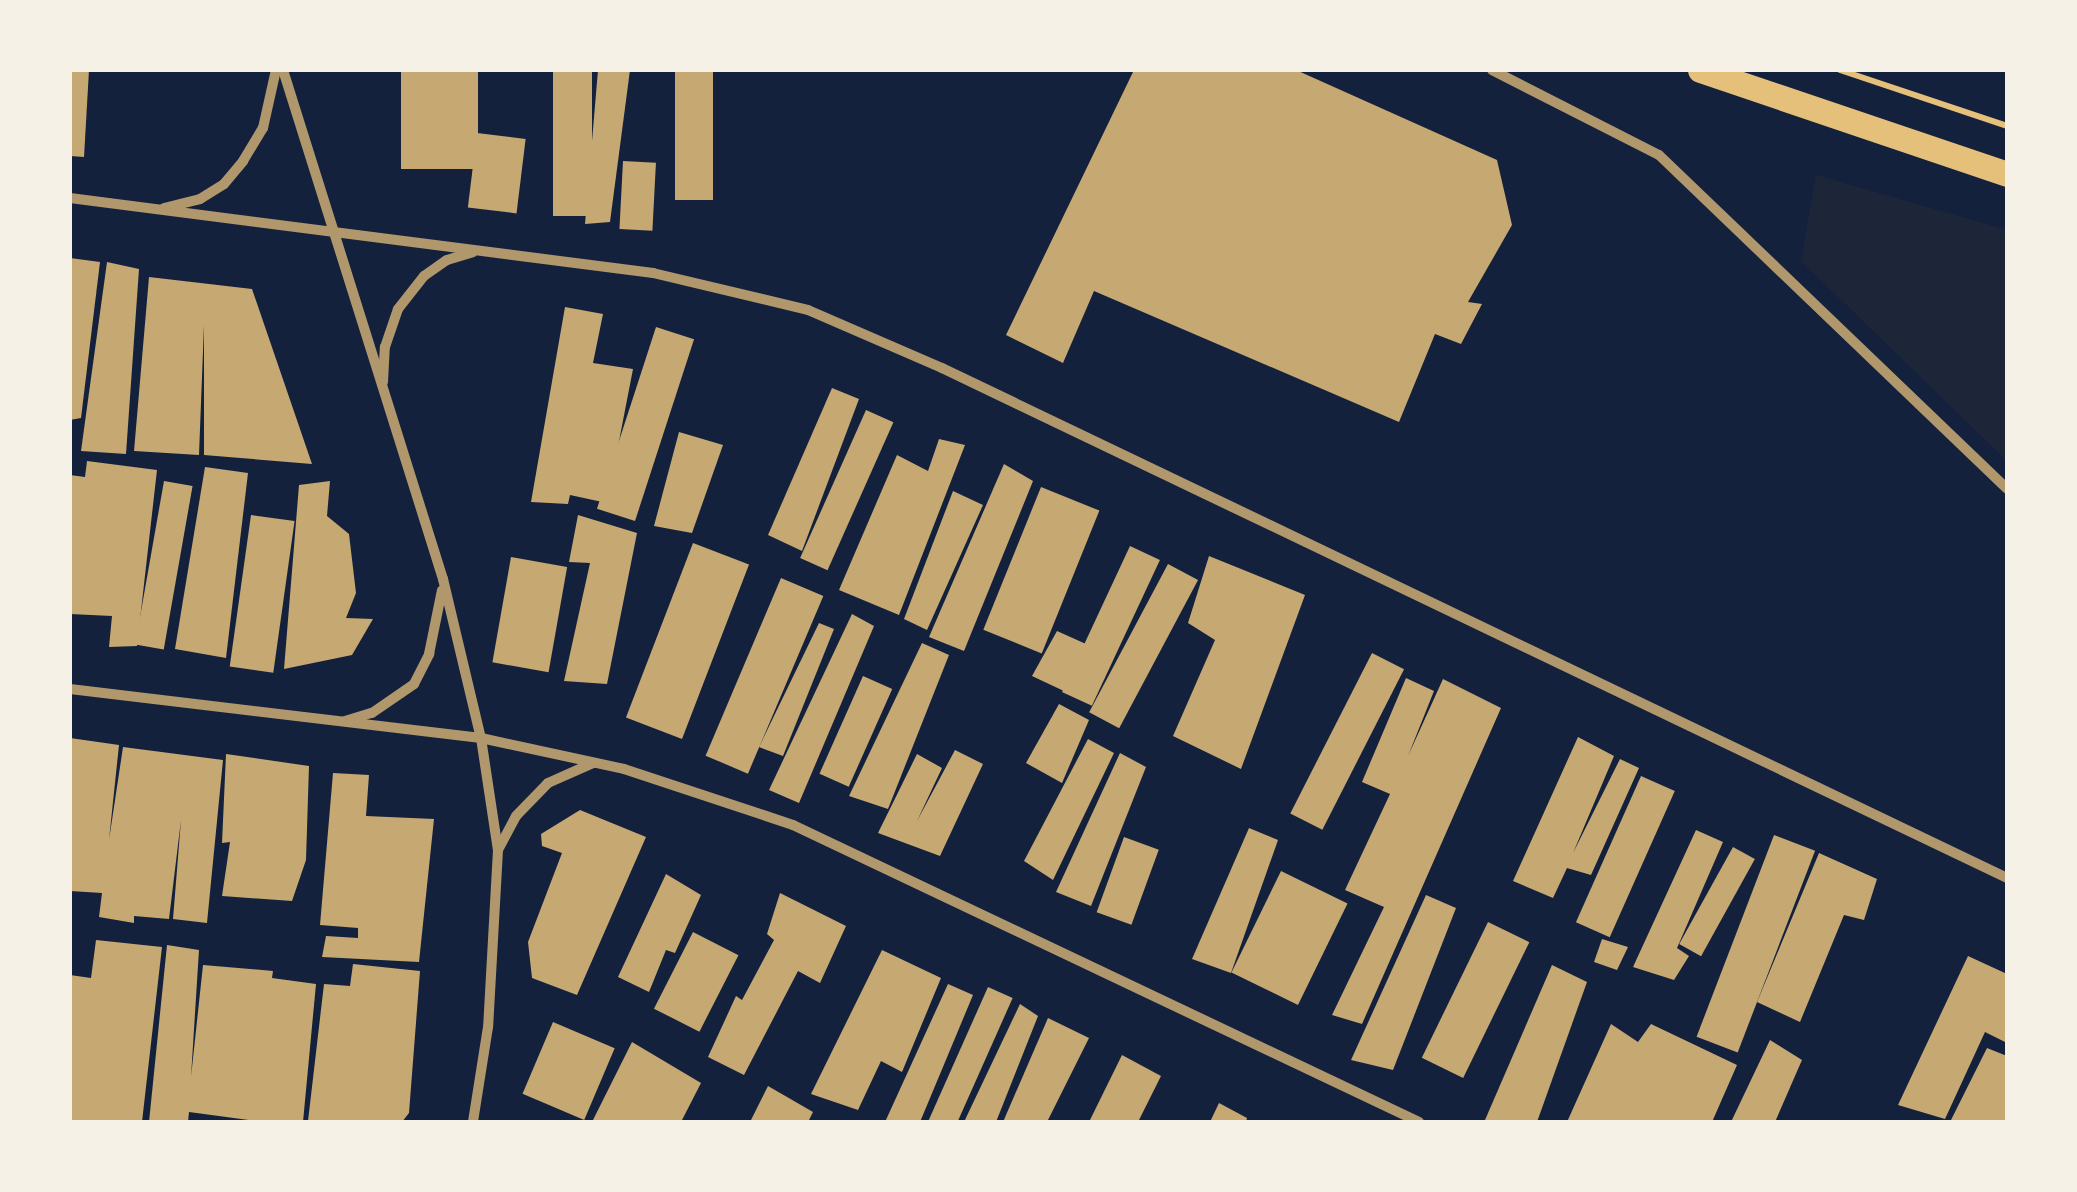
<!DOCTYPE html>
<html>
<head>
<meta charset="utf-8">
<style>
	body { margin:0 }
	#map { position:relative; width:2077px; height:1192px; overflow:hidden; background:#14213d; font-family:"Noto Sans",sans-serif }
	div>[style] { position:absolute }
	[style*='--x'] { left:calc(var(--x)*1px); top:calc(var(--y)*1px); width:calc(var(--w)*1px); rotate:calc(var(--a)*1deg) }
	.green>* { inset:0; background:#1d2539 }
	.building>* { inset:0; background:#c6a872; transform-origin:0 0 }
	.path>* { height:6px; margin:-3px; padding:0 3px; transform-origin:3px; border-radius:3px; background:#e5c07b }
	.minor>* { height:10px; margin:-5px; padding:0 5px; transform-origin:5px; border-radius:5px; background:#b1986c }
	.primary>* { height:25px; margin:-12.5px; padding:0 12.5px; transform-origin:12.5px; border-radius:12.5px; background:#e5c07b }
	span { translate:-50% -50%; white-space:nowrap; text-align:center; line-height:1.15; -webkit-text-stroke:8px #f6f1e7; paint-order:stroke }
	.frame { position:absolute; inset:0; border:72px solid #f6f1e7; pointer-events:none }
</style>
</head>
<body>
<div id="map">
	<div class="green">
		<i style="clip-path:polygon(1816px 175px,2007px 230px,2007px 461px,1801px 261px)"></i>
	</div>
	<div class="building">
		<i style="clip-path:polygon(70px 70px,89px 70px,84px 157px,70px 156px)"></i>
		<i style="left:401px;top:70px;width:77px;height:99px"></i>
		<i style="left:553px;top:70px;width:39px;height:146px"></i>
		<i style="clip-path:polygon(598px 70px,630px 70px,610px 222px,585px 224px)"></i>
		<i style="left:675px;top:70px;width:38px;height:130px"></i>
		<i style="clip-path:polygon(1134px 70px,1296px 70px,1497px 160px,1512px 225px,1468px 302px,1482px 304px,1461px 344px,1435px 334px,1399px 422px,1094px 291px,1063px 363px,1006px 335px)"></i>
		<i style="left:477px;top:133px;width:49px;height:75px;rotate:7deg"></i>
		<i style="left:623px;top:161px;width:33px;height:68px;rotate:3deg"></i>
		<i style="clip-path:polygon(70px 258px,100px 262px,81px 418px,70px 420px)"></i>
		<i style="clip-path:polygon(107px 262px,139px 269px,126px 454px,81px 451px)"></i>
		<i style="clip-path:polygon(149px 277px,252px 289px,312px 464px,204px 455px,204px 325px,199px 455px,134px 451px)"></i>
		<i style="clip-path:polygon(565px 307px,603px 314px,593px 363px,633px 369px,607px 503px,570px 495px,568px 504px,531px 502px)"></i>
		<i style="left:656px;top:327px;width:40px;height:191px;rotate:18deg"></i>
		<i style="clip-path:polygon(832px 388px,859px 399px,802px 551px,768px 535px)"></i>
		<i style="left:866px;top:410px;width:30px;height:162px;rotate:24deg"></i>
		<i style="clip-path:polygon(679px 432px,723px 445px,692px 533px,654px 526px)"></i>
		<i style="clip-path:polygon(939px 439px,965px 445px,899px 615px,839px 590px,897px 455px,928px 471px)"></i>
		<i style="clip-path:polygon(87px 461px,157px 470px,137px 646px,109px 647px,112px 616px,70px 614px,70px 475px,85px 477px)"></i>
		<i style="clip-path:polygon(1004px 464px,1033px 481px,964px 651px,929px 637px)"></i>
		<i style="clip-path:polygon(205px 467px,248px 473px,226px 658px,175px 649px)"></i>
		<i style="left:164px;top:481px;width:29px;height:166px;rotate:10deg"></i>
		<i style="clip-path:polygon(330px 481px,327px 516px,349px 534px,356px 593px,346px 618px,373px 619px,352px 655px,284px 669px,299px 485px)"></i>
		<i style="left:1041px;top:487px;width:63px;height:154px;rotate:22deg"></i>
		<i style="clip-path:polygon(953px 491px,983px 505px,927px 630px,904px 619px)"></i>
		<i style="left:251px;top:515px;width:44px;height:153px;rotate:8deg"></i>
		<i style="clip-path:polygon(578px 515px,637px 533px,607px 684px,564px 681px,590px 563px,569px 562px)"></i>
		<i style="left:693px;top:543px;width:60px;height:187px;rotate:21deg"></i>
		<i style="left:1130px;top:546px;width:33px;height:161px;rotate:25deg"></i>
		<i style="clip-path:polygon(1209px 556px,1305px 595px,1241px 769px,1173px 736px,1215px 640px,1188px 623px)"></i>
		<i style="left:511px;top:557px;width:57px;height:107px;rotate:10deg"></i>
		<i style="left:1168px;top:564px;width:34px;height:168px;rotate:28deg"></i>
		<i style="left:781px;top:578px;width:46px;height:193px;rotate:23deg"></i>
		<i style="clip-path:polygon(852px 614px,874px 626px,799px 803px,769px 790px)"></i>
		<i style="clip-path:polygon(819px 623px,834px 629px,783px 756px,759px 747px)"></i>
		<i style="clip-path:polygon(1057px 631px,1086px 644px,1066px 692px,1032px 676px)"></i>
		<i style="clip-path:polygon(922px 643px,949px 655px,888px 809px,849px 796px)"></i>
		<i style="left:1372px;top:653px;width:36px;height:180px;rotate:27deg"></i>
		<i style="left:863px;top:676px;width:32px;height:107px;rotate:24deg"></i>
		<i style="clip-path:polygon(1406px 678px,1434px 691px,1408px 756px,1443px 679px,1501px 708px,1362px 1024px,1332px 1015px,1384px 907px,1345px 890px,1390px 794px,1362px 782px)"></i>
		<i style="clip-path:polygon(1059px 704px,1089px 720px,1062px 783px,1026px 763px)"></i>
		<i style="clip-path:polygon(1578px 737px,1614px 756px,1573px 853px,1620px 759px,1639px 768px,1591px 875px,1567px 868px,1553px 898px,1513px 881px)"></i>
		<i style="clip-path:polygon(70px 738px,119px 745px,109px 840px,123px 747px,223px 760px,207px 923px,173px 919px,181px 820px,169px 919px,134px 916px,134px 923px,99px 917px,102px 893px,70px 891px)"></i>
		<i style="clip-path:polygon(1088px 739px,1114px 753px,1053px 880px,1024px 861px)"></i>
		<i style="clip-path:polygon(955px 750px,983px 764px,940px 856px,878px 833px,917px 754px,942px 768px,917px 821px)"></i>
		<i style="clip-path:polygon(1120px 753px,1146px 767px,1091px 906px,1056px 892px)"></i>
		<i style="clip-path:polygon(226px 754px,309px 766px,306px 860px,292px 901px,222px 896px,230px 842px,222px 843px)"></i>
		<i style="clip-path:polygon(333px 773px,369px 775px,366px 816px,434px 819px,419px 962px,322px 957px,326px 936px,358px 938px,358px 928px,320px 925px)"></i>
		<i style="left:1641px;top:776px;width:37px;height:160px;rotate:24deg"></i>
		<i style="clip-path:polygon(580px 810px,646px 837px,577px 995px,532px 978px,528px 942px,562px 853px,542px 846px,541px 834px)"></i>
		<i style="clip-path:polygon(1249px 828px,1278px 840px,1231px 973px,1192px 959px)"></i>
		<i style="clip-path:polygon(1696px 830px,1723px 842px,1677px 948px,1689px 956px,1674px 980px,1633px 967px)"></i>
		<i style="left:1774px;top:835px;width:44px;height:216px;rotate:21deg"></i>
		<i style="left:1124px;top:837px;width:37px;height:80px;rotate:20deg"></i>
		<i style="left:1733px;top:847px;width:25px;height:111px;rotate:29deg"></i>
		<i style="clip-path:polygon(1819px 853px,1877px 879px,1864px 920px,1844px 915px,1800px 1022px,1757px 1002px)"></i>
		<i style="left:1281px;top:871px;width:74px;height:113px;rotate:26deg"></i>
		<i style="clip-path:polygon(666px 874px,701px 895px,675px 953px,666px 950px,649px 992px,618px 977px)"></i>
		<i style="clip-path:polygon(780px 893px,846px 926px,820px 983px,798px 971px,744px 1075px,708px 1057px,736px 996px,742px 1000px,774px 940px,767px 934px)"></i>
		<i style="clip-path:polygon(1426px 895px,1456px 908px,1393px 1070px,1351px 1060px)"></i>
		<i style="left:1488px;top:922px;width:46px;height:151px;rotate:26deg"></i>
		<i style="left:693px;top:932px;width:51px;height:86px;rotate:27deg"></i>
		<i style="clip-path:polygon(1602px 939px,1628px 947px,1617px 970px,1594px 962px)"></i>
		<i style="clip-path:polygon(96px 940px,162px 947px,142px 1122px,70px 1122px,70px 975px,91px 978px)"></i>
		<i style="clip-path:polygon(167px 945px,199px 950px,191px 1077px,203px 965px,273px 971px,272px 978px,316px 984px,303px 1122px,263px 1122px,189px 1112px,188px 1122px,149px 1122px)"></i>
		<i style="clip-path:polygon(882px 950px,941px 978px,902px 1072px,881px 1061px,858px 1110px,811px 1094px)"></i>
		<i style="clip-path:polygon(1968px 956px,2007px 974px,2007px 1043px,1985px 1032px,1945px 1119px,1898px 1105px)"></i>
		<i style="clip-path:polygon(353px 964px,420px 971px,409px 1113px,402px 1122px,308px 1121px,324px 984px,350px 986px)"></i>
		<i style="clip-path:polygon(1552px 965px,1587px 982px,1537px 1122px,1485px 1120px)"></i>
		<i style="clip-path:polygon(948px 984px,973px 995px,920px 1122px,885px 1122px)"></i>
		<i style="left:988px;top:987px;width:27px;height:148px;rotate:24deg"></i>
		<i style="clip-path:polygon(1020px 1004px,1038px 1016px,996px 1122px,964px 1122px)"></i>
		<i style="clip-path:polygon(1048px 1018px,1089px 1038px,1047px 1122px,1003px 1122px)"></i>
		<i style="left:553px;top:1022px;width:67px;height:78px;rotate:23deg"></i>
		<i style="clip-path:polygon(1611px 1024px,1638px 1042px,1651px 1024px,1737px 1065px,1712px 1122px,1567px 1122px)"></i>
		<i style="clip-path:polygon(1770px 1040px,1802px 1060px,1775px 1122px,1731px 1122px)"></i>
		<i style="clip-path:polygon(632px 1042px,701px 1083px,681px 1122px,592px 1122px)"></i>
		<i style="clip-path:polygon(1987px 1048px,2007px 1056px,2007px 1122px,1950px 1122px)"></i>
		<i style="clip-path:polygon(1122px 1055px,1161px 1076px,1138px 1122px,1089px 1122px)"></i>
		<i style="clip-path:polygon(768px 1086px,813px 1112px,808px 1122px,750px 1122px)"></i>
		<i style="clip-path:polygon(1219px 1103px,1247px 1118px,1246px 1122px,1210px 1122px)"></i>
	</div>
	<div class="path">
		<i style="--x:1840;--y:70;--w:176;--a:18.5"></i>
	</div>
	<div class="minor">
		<i style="--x:283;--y:70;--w:534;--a:72.55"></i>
		<i style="--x:443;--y:579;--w:163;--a:76.6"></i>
		<i style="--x:481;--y:738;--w:113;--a:81.4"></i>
		<i style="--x:498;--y:850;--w:177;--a:93.2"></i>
		<i style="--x:488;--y:1027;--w:96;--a:99"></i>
		<i style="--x:1492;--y:70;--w:187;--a:27"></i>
		<i style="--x:1659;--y:155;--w:482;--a:43.8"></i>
		<i style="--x:70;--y:198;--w:588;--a:7.33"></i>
		<i style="--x:653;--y:273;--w:159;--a:13.4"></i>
		<i style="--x:808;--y:310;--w:146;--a:23.4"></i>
		<i style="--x:942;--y:368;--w:1181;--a:25.59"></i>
		<i style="--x:164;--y:208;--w:37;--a:-14"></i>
		<i style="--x:200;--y:199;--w:28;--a:-32"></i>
		<i style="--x:224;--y:184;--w:30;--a:-50"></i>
		<i style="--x:243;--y:161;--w:39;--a:-59"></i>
		<i style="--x:263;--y:128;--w:59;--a:-77.4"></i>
		<i style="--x:383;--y:382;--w:35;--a:-87"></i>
		<i style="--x:385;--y:347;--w:40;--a:-71.1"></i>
		<i style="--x:398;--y:309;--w:42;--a:-51.8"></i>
		<i style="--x:424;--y:276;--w:28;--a:-35"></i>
		<i style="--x:447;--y:260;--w:27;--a:-17"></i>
		<i style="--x:70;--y:689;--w:414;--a:6.8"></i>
		<i style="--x:481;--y:738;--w:146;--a:12.2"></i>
		<i style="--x:624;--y:769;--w:178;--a:18.3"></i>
		<i style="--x:793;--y:825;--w:693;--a:25.38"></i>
		<i style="--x:345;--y:721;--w:28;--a:-17"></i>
		<i style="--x:372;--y:713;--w:51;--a:-34.6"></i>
		<i style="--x:414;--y:684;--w:34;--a:-63"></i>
		<i style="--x:429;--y:654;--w:65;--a:-78.5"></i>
		<i style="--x:498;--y:850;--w:38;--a:-62"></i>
		<i style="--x:516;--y:816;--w:46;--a:-45.9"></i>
		<i style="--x:548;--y:783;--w:49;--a:-24"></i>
	</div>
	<div class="primary">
		<i style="--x:1700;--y:70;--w:324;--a:18.7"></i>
	</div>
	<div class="frame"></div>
</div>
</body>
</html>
